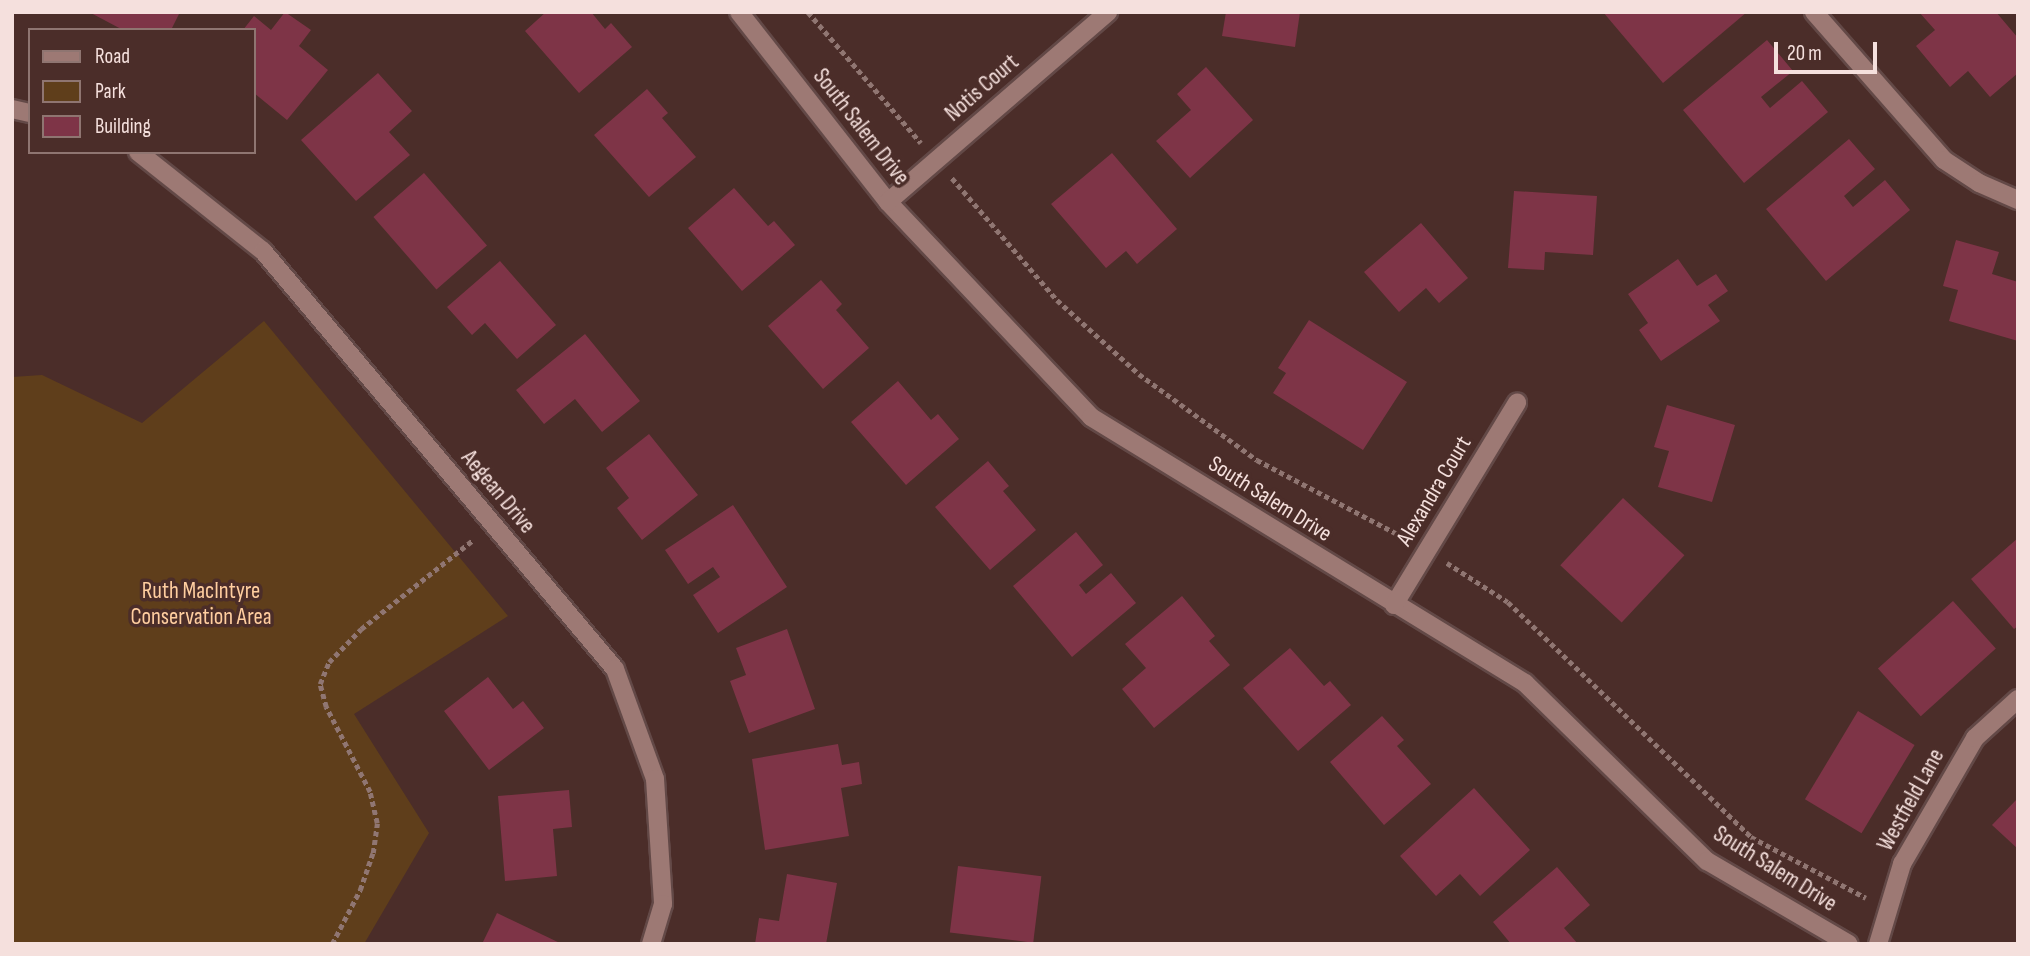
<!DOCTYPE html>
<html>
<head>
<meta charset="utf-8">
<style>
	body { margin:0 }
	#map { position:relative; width:2030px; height:956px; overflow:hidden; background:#4b2d29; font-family:"Sofia Sans Condensed",sans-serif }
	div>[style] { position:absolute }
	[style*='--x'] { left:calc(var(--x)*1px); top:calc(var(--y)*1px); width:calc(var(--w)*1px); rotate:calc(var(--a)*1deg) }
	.green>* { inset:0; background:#5f3e1b }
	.building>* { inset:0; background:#7e3447; transform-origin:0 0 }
	.path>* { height:4.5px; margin-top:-2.25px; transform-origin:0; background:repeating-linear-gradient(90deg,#907672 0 5px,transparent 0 8.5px) }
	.roads { filter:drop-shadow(2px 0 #634947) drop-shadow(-2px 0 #634947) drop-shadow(0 2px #634947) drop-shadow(0 -2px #634947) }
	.minor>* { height:18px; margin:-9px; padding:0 9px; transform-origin:9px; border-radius:9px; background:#9d7974 }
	span { translate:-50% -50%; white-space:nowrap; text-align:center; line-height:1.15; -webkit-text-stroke:7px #4b2d29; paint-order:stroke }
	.street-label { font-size:23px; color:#f5e0dd }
	.park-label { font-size:23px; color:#ffcea0 }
	.frame { position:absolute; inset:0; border:14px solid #f5e0dd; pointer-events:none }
	.legend { position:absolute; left:28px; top:28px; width:228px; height:126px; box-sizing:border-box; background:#4b2d29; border:2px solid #8f7571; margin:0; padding:9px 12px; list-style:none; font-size:21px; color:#f5e0dd }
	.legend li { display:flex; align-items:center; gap:14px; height:35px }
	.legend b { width:35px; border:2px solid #8f7571 }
	.scale { position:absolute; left:1774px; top:42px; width:103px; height:32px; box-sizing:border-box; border:4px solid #f5e0dd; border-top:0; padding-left:9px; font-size:21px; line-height:24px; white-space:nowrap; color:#f5e0dd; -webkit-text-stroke:5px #4b2d29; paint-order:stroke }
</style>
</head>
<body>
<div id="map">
	<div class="green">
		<i style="clip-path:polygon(264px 321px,508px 616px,354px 714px,429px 833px,364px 944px,12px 944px,12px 377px,42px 375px,142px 423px)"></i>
	</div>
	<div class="building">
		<i style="clip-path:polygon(89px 12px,180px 12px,171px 30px,123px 30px)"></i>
		<i style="clip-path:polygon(285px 12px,311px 30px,299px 46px,328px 70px,287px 120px,254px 93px,254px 30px,243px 30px,254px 16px,271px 30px)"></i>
		<i style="clip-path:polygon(546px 12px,591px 12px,605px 29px,611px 23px,632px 47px,579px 93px,525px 31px)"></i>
		<i style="clip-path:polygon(1226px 12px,1300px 12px,1295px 47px,1222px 36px)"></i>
		<i style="clip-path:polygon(1603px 12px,1747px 12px,1663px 83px)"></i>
		<i style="clip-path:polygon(1919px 12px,1996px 12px,2018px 38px,2018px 73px,1990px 97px,1968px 71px,1950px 87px,1916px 46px,1935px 30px)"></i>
		<i style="clip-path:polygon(1767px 40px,1793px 71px,1761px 97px,1770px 108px,1802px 81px,1828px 112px,1744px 183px,1683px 110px)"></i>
		<i style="clip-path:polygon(1206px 67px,1253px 120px,1190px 178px,1156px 141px,1191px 110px,1177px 94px)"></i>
		<i style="clip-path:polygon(378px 73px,412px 111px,389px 132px,410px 155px,356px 201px,301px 140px)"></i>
		<i style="clip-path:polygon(647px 89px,668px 113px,662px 118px,696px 157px,649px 197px,594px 135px)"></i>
		<i style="clip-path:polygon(1849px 139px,1875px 169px,1844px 196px,1853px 207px,1885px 180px,1910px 210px,1826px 281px,1766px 209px)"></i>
		<i style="clip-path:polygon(1112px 153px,1177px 229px,1137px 264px,1126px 251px,1106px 268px,1051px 204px)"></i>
		<i style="left:424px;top:173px;width:96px;height:67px;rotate:49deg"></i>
		<i style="clip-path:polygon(734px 188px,768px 226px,774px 221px,795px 245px,742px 291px,688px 228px)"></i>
		<i style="clip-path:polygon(1514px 191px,1597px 196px,1593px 255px,1545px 252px,1544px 270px,1508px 268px)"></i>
		<i style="clip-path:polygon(1421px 223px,1468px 278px,1439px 303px,1426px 288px,1399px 312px,1364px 272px)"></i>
		<i style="clip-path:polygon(1956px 240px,1999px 252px,1992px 274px,2018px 282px,2018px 341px,1949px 321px,1958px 290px,1943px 286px)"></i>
		<i style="clip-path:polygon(1678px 259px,1697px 286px,1716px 274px,1728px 291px,1708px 305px,1720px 321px,1661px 361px,1639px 330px,1648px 323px,1628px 294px)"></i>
		<i style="clip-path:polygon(500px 261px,556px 325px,517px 359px,485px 323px,472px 335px,447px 307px)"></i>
		<i style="clip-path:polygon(821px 280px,842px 304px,836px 310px,869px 348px,823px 389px,768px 326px)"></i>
		<i style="clip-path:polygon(1309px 320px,1407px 382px,1363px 450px,1273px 393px,1286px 373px,1278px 368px)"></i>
		<i style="clip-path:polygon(585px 334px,640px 401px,602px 432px,575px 399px,544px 424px,516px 390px)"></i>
		<i style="clip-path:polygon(898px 381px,931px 420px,938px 414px,959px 439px,906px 485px,851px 422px)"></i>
		<i style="clip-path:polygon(1667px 405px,1735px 425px,1712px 502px,1658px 487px,1669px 451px,1654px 447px)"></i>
		<i style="clip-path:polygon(649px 434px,698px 495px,642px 540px,617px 508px,629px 498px,606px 468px)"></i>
		<i style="clip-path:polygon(988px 461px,1009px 486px,1003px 491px,1036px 530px,990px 570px,935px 507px)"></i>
		<i style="left:1623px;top:498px;width:84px;height:92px;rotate:43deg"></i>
		<i style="clip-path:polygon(733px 505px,787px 587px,718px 633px,693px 595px,720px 577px,713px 567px,688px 584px,665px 550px)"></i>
		<i style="clip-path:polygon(1076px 532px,1103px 565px,1079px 585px,1086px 594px,1111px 573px,1136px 603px,1072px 657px,1013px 586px)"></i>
		<i style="clip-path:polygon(2018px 538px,2018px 626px,2014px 629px,1971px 579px)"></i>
		<i style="clip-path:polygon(1182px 596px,1215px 636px,1209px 641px,1230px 665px,1154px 728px,1122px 689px,1146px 668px,1125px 644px)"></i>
		<i style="left:1953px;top:601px;width:64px;height:101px;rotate:48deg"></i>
		<i style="clip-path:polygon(787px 629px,815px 709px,749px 733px,730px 681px,746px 675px,736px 648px)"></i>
		<i style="clip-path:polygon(1290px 648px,1324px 686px,1330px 681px,1351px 705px,1298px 751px,1243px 688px)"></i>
		<i style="clip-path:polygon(488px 677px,513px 709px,523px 701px,544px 728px,489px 770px,444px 711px)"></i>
		<i style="left:1858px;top:711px;width:66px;height:103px;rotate:31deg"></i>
		<i style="clip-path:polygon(1382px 716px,1404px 740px,1397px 746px,1431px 784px,1384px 825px,1330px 762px)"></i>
		<i style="clip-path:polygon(838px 744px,842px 765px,859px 762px,862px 784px,841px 788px,849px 836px,765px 850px,752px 759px)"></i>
		<i style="clip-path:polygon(1474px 788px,1530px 850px,1480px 896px,1460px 874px,1436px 896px,1400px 856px)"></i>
		<i style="clip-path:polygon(569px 790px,572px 827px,553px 829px,557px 876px,505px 881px,498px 796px)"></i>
		<i style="clip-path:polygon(2018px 798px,2018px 849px,1992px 825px)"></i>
		<i style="left:958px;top:866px;width:84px;height:67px;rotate:7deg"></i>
		<i style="clip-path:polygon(1557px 867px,1590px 905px,1564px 928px,1578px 944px,1511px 944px,1493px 922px)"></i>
		<i style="clip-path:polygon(787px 874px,837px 883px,826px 944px,755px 944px,759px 918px,779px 921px)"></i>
		<i style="clip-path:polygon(497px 913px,562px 944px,482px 944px)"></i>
	</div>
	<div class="path">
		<i style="--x:808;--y:12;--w:173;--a:49.2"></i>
		<i style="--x:952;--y:178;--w:161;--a:49.3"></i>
		<i style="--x:1057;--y:300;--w:110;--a:42.1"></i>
		<i style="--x:1139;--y:374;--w:146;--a:36.1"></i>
		<i style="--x:1257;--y:460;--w:170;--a:27.8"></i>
		<i style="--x:1447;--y:563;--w:72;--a:32.6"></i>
		<i style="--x:1508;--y:602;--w:338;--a:44"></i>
		<i style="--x:1751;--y:837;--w:130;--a:27.9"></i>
		<i style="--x:332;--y:944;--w:61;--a:-62.6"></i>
		<i style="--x:360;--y:890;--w:39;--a:-71"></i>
		<i style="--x:373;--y:853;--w:30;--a:-82"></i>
		<i style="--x:377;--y:823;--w:32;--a:-103"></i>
		<i style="--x:370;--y:792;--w:96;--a:-117.4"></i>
		<i style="--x:326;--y:707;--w:24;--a:-105"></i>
		<i style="--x:320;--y:684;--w:24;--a:-68"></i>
		<i style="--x:329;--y:662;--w:46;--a:-45.9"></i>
		<i style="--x:361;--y:629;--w:143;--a:-38.5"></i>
	</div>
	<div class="roads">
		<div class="minor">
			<i style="--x:739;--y:12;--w:241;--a:51.9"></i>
			<i style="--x:888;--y:202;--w:296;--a:46.6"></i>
			<i style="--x:1091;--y:417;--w:509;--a:31.5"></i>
			<i style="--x:1525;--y:683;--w:255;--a:44.4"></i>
			<i style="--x:1707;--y:861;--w:164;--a:30.3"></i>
			<i style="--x:1814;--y:12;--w:197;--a:48.7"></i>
			<i style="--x:1944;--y:160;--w:42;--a:33.3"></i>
			<i style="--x:1979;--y:183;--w:43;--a:23.6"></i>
			<i style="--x:12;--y:109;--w:18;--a:13"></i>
			<i style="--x:138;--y:152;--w:159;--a:38.4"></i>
			<i style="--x:263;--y:251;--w:546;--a:49.9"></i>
			<i style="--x:615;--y:669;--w:117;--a:70"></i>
			<i style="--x:655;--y:779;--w:125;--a:86.3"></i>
			<i style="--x:663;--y:904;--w:42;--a:106.7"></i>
			<i style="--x:888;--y:202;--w:291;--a:-40.8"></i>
			<i style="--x:1394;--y:605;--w:237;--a:-58.7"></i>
			<i style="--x:1878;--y:944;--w:84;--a:-73.3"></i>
			<i style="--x:1902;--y:864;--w:146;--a:-59.9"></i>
			<i style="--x:1975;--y:738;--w:58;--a:-42.2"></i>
		</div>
	</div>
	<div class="street-label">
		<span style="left:982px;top:88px;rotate:-41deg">Notis Court</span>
		<span style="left:861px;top:127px;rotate:52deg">South Salem Drive</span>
		<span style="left:1434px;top:491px;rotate:-59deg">Alexandra Court</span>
		<span style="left:498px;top:492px;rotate:50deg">Aegean Drive</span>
		<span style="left:1270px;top:499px;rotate:32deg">South Salem Drive</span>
		<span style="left:1911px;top:800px;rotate:-61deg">Westfield Lane</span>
		<span style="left:1775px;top:869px;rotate:32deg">South Salem Drive</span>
	</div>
	<div class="park-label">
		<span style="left:201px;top:604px">Ruth MacIntyre<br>Conservation Area</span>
	</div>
	<div class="frame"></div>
	<ul class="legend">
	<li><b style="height:9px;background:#9d7974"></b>Road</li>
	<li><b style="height:19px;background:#5f3e1b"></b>Park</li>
	<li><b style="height:19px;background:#7e3447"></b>Building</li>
	</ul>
	<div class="scale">20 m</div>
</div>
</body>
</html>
